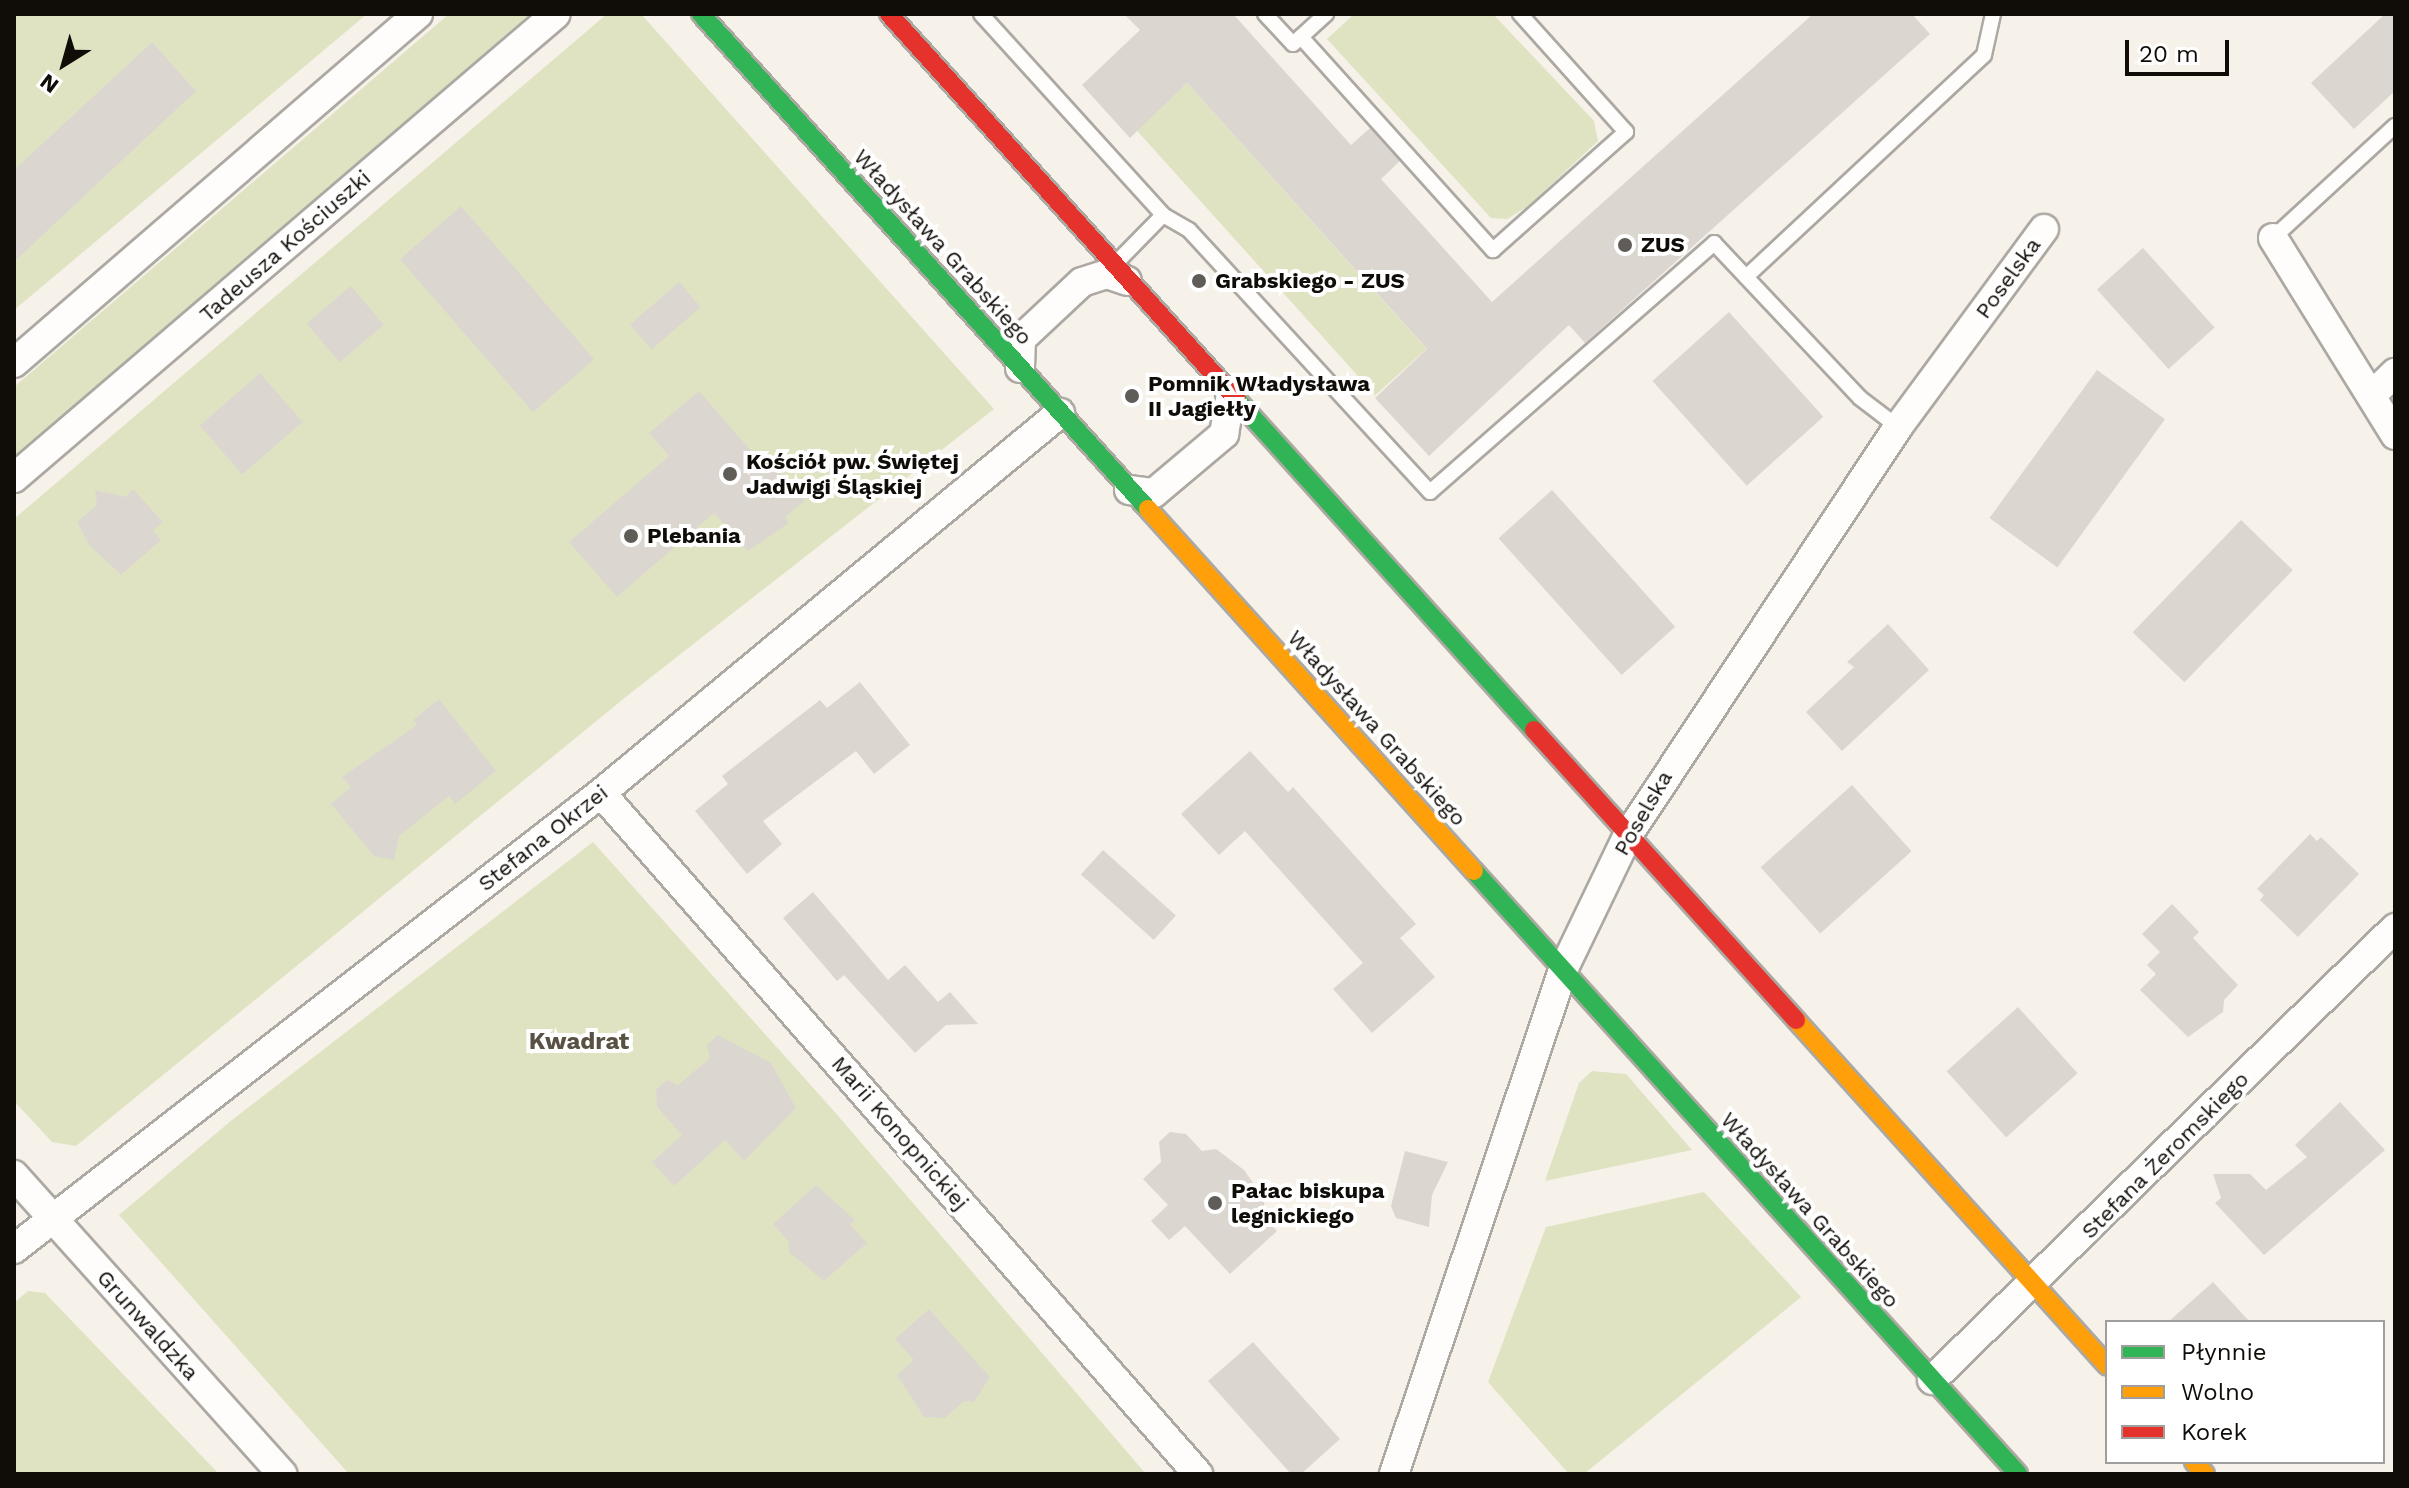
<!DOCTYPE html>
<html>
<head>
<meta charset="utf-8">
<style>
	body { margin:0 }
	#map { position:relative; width:2409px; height:1488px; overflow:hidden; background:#f6f1e9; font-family:"Work Sans",sans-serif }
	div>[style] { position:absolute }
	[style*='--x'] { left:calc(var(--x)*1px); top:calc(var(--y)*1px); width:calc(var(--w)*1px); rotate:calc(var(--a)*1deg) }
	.green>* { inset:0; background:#e0e3c2; transform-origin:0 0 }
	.building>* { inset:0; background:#dbd7d0; transform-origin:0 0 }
	.roads { filter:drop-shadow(2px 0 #aca8a2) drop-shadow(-2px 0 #aca8a2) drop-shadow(0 2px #aca8a2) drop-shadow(0 -2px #aca8a2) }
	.lane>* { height:14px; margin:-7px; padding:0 7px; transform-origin:7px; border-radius:7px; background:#fefdfc }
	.street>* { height:28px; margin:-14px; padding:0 14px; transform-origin:14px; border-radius:14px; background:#fefdfc }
	.fast>* { height:18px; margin:-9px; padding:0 9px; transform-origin:9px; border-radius:9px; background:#30b455 }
	.slow>* { height:18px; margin:-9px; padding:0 9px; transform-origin:9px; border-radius:9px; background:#ff9f0a }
	.jam>* { height:18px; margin:-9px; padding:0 9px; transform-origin:9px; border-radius:9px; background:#e5322d }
	.dots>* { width:22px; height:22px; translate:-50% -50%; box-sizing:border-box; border:4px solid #fff; border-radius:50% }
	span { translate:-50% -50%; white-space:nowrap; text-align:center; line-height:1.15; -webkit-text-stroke:8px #fff; paint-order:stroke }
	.poi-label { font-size:22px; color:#100c08; font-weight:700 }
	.left { translate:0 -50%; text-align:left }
	.street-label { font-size:22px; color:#100c08 }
	.neighbourhood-label { font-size:24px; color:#595144; font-weight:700 }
	.frame { position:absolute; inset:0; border:16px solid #100c08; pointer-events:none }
	.legend { position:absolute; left:2105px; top:1320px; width:280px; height:144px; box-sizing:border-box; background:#fff; border:2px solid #9f9e9c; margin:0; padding:10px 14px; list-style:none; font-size:24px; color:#100c08 }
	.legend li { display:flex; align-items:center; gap:16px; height:40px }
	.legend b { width:40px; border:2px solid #9f9e9c }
	.north { position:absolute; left:24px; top:24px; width:80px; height:80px; -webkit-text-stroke:6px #fff; paint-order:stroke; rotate:217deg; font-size:22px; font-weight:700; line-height:32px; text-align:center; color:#100c08 }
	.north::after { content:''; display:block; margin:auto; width:28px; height:36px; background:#100c08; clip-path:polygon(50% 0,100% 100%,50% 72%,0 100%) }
	.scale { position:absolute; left:2125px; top:40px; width:104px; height:36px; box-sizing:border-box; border:4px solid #100c08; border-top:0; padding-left:10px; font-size:24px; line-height:28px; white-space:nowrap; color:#100c08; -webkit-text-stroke:6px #fff; paint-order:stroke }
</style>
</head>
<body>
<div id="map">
	<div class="green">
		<i style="clip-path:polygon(14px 14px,367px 14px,14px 310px)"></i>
		<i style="clip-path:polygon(449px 14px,530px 14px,14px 461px,14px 387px)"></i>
		<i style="clip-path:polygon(607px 14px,641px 14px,994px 409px,627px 696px,76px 1146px,52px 1142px,14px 1101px,14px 519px)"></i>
		<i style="clip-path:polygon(1354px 14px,1493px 14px,1594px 121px,1598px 141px,1527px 207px,1507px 219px,1491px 218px,1327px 39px)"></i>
		<i style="left:1187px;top:83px;width:358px;height:69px;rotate:48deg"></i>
		<i style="clip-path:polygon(593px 842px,833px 1110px,1146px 1474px,349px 1474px,119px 1215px,232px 1120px)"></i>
		<i style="clip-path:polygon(1592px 1071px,1626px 1074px,1692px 1150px,1545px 1181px,1579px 1083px)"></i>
		<i style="clip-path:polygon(1704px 1192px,1801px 1297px,1584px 1474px,1569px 1474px,1488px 1382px,1546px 1227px)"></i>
		<i style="clip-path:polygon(28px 1291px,45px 1293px,219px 1474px,14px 1474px,14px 1303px)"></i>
	</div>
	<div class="building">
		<i style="clip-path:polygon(1124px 14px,1233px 14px,1351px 145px,1370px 128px,1400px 161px,1381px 179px,1492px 302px,1813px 14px,1912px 14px,1930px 34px,1585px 343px,1569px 325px,1429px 456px,1375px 398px,1427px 349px,1187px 83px,1130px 138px,1082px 85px,1140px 30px)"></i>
		<i style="clip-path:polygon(2385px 14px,2395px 14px,2395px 91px,2354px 129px,2311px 83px)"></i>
		<i style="clip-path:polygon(152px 42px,196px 91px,14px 262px,14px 170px)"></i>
		<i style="left:461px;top:206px;width:203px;height:81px;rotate:49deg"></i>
		<i style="left:2143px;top:248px;width:107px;height:62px;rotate:48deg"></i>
		<i style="left:679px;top:282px;width:33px;height:65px;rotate:49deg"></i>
		<i style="left:351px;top:286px;width:51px;height:58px;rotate:50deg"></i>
		<i style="left:1729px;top:312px;width:141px;height:103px;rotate:48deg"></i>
		<i style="left:2097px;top:370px;width:84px;height:183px;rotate:36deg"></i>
		<i style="left:260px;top:373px;width:65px;height:80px;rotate:49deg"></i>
		<i style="clip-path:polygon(699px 391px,768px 470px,773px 465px,805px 500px,785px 517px,789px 523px,748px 551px,714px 513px,617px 597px,569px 542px,669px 456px,649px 433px)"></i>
		<i style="clip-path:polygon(133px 489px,163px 522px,153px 530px,161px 540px,121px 575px,89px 545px,77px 522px,97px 505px,95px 490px,125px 497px)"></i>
		<i style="left:1552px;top:490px;width:184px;height:72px;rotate:48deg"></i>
		<i style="left:2241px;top:520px;width:72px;height:156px;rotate:44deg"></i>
		<i style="clip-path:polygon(1888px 624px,1929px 670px,1842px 751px,1806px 712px,1854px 667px,1847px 662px)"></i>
		<i style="clip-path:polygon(860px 682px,910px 745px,874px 774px,856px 751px,763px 821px,782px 844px,747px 874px,695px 811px,728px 784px,722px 776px,820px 700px,827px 708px)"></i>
		<i style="clip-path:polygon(439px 699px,496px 771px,455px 804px,449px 796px,399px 836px,394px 860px,374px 856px,331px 804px,351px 787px,342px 777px,417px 725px,413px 720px)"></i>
		<i style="clip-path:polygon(1250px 751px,1288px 792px,1293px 787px,1416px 924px,1400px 938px,1435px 977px,1372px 1033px,1333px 989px,1363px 963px,1245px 831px,1219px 855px,1181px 814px)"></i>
		<i style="left:1852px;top:785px;width:89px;height:123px;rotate:48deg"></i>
		<i style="clip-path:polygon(2310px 834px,2317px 841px,2321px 837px,2359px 874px,2298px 937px,2260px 900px,2264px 895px,2257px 889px)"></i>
		<i style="left:1103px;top:850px;width:98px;height:33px;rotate:42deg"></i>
		<i style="clip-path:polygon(813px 892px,888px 980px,905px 965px,938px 1002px,950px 992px,978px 1024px,946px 1025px,915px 1053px,844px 975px,837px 981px,783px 918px)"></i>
		<i style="clip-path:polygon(2172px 904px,2199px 932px,2193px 938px,2238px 985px,2224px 1000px,2223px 1012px,2188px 1037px,2140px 990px,2156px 974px,2147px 965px,2160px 952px,2142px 934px)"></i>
		<i style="left:2018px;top:1007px;width:89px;height:96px;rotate:48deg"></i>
		<i style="clip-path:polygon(718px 1035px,771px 1063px,796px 1108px,744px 1161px,725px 1140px,674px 1186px,652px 1162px,682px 1135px,657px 1107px,656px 1090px,667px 1080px,678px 1085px,710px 1058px,707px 1045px)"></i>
		<i style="clip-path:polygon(2340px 1102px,2385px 1150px,2264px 1255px,2215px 1203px,2221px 1198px,2213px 1174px,2250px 1174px,2266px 1190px,2307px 1157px,2295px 1145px)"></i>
		<i style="clip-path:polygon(1170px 1132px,1186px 1134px,1202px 1151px,1216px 1149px,1244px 1170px,1265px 1200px,1262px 1215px,1277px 1231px,1230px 1274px,1185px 1226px,1169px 1240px,1151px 1221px,1168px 1205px,1143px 1179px,1161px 1162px,1159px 1142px)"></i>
		<i style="clip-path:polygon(1405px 1151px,1448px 1162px,1432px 1195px,1429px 1227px,1396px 1218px,1391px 1206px)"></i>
		<i style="clip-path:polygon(816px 1185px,855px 1220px,850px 1224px,867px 1243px,824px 1281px,789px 1252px,789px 1242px,773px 1224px)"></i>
		<i style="clip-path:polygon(2213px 1282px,2250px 1322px,2168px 1322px)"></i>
		<i style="clip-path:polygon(929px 1309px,990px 1377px,974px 1402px,964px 1401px,945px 1418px,924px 1417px,897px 1375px,914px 1360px,895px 1339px)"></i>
		<i style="clip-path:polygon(1253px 1342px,1340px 1439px,1301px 1474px,1291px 1474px,1208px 1381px)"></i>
	</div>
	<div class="roads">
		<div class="lane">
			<i style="--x:981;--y:14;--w:271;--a:47.8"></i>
			<i style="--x:1265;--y:14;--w:41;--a:47"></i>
			<i style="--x:1293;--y:44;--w:45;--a:-42.3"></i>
			<i style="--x:1301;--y:37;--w:287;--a:48"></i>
			<i style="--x:1493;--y:250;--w:178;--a:-41.6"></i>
			<i style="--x:1626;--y:132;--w:159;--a:-131.9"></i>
			<i style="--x:2273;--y:238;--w:166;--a:-42.6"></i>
			<i style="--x:1116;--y:263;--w:67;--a:-45.6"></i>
			<i style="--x:1163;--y:215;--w:30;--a:30"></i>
			<i style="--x:1189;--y:230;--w:356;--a:47.4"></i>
			<i style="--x:1430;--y:492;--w:378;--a:-41.2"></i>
			<i style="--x:1714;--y:243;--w:213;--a:46.7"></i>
			<i style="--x:1860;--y:398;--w:48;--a:37.3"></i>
			<i style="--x:1746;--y:277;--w:325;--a:-43"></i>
			<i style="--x:1984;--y:55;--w:42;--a:-77.6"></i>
		</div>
		<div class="street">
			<i style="--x:2273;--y:238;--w:232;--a:58.2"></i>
			<i style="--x:14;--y:363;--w:534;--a:-40.82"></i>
			<i style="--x:1020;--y:368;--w:29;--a:-88"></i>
			<i style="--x:1021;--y:339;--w:83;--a:-43.1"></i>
			<i style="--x:1082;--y:282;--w:26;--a:-18"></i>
			<i style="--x:1107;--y:274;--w:21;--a:19"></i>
			<i style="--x:2372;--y:395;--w:32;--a:-44"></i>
			<i style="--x:14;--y:478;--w:713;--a:-40.57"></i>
			<i style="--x:1129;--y:490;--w:25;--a:7"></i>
			<i style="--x:1154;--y:493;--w:92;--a:-40.1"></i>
			<i style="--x:1224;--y:434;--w:39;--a:-80"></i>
			<i style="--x:601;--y:793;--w:906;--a:48.76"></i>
			<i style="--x:14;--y:1175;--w:402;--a:48.1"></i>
			<i style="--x:14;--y:1249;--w:743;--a:-37.84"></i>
			<i style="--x:601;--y:793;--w:596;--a:-39.62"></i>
			<i style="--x:1932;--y:1380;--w:647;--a:-44.31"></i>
			<i style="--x:1394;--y:1474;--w:532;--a:-71.46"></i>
			<i style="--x:1563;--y:970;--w:150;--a:-64.3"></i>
			<i style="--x:1628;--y:835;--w:489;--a:-56.5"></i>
			<i style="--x:1898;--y:427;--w:246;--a:-53.6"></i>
		</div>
		<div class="fast">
			<i style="--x:701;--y:14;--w:667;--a:47.92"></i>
			<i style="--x:1237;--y:400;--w:444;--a:48"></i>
			<i style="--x:1474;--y:871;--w:812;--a:47.94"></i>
		</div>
		<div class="slow">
			<i style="--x:1148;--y:509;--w:487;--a:48"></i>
			<i style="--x:1796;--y:1020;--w:465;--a:48"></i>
			<i style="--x:2194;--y:1462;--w:16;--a:47"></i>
		</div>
		<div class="jam">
			<i style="--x:889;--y:14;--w:520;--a:47.96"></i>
			<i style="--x:1534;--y:730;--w:391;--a:47.9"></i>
		</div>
	</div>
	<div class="dots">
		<i style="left:1625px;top:245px;background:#605c57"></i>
		<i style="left:1199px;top:281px;background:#605c57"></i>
		<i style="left:1132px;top:396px;background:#605c57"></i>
		<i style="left:730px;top:474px;background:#605c57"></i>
		<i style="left:631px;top:536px;background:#605c57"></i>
		<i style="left:1215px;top:1203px;background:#605c57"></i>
	</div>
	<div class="poi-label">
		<span class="left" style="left:1641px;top:245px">ZUS</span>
		<span class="left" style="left:1215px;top:281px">Grabskiego - ZUS</span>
		<span class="left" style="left:1148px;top:396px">Pomnik Władysława<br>II Jagiełły</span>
		<span class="left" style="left:746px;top:474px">Kościół pw. Świętej<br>Jadwigi Śląskiej</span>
		<span class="left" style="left:647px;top:536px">Plebania</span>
		<span class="left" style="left:1231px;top:1203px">Pałac biskupa<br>legnickiego</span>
	</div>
	<div class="street-label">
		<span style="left:285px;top:246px;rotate:-41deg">Tadeusza Kościuszki</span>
		<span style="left:943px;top:247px;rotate:48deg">Władysława Grabskiego</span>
		<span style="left:2008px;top:278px;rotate:-54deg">Poselska</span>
		<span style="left:1377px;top:728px;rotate:48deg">Władysława Grabskiego</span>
		<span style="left:1643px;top:813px;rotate:-60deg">Poselska</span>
		<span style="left:543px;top:838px;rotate:-38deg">Stefana Okrzei</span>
		<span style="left:900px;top:1133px;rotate:49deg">Marii Konopnickiej</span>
		<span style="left:2165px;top:1155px;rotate:-45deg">Stefana Żeromskiego</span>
		<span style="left:1810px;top:1210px;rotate:48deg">Władysława Grabskiego</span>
		<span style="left:148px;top:1325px;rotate:48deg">Grunwaldzka</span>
	</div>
	<div class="neighbourhood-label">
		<span style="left:579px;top:1042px">Kwadrat</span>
	</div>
	<div class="frame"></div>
	<ul class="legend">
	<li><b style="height:10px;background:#30b455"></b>Płynnie</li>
	<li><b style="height:10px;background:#ff9f0a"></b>Wolno</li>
	<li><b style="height:10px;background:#e5322d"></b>Korek</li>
	</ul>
	<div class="north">N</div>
	<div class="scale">20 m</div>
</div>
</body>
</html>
